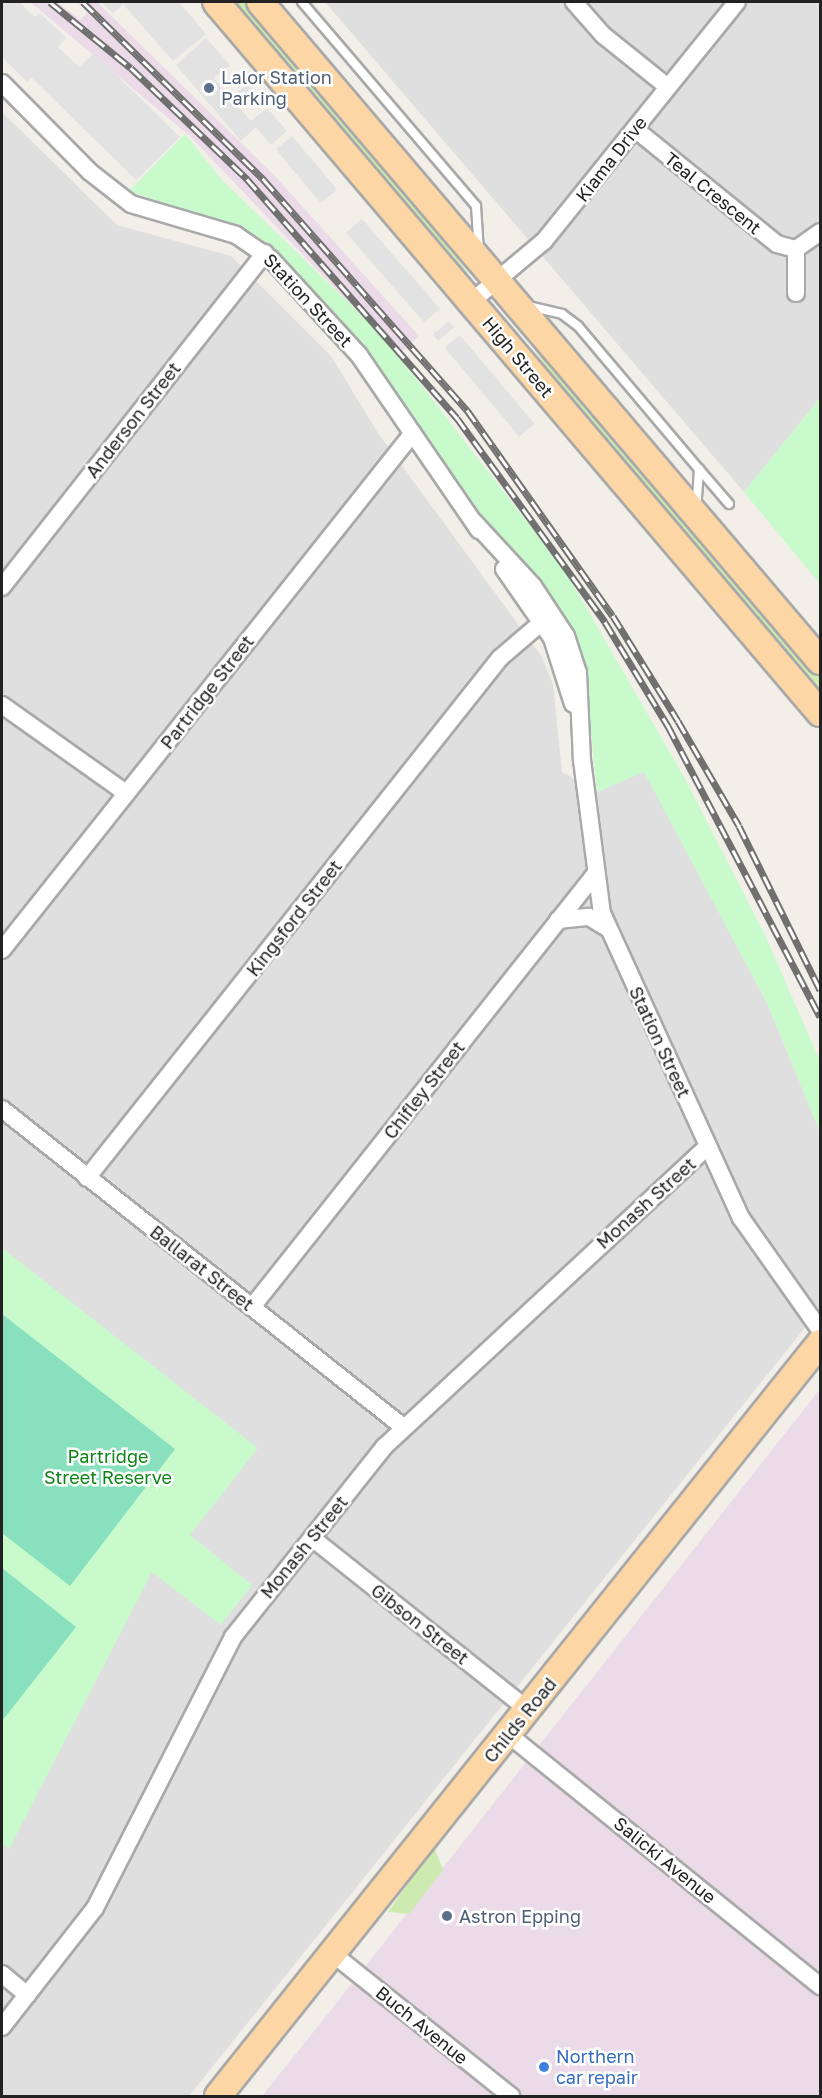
<!DOCTYPE html>
<html>
<head>
<meta charset="utf-8">
<style>
	body { margin:0 }
	#map { position:relative; width:822px; height:2098px; overflow:hidden; background:#f2efe9; font-family:"Golos Text",sans-serif }
	div>[style] { position:absolute }
	[style*='--x'] { left:calc(var(--x)*1px); top:calc(var(--y)*1px); width:calc(var(--w)*1px); rotate:calc(var(--a)*1deg) }
	.residential>* { inset:0; background:#e0dfdf }
	.industrial>* { inset:0; background:#ebdbe8 }
	.grass>* { inset:0; background:#cdebb0 }
	.park>* { inset:0; background:#c8facc }
	.pitch>* { inset:0; background:#88e0be }
	.parking>* { inset:0; background:#e2e2e2; transform-origin:0 0 }
	.roads { filter:drop-shadow(2px 0 #a9a9a9) drop-shadow(-2px 0 #a9a9a9) drop-shadow(0 2px #a9a9a9) drop-shadow(0 -2px #a9a9a9) }
	.lane>* { height:8px; margin:-4px; padding:0 4px; transform-origin:4px; border-radius:4px; background:#fff }
	.street>* { height:16px; margin:-8px; padding:0 8px; transform-origin:8px; border-radius:8px; background:#fff }
	.primary>* { height:26px; margin:-13px; padding:0 13px; transform-origin:13px; border-radius:13px; background:#fcd6a4 }
	.rail>* { height:7px; margin-top:-3.5px; transform-origin:0; background:repeating-linear-gradient(90deg,#fff 0 14px,#707070 0 28px); box-sizing:border-box; border-block:2px solid #707070 }
	.dots>* { width:16px; height:16px; translate:-50% -50%; box-sizing:border-box; border:3px solid #fff; border-radius:50% }
	span { translate:-50% -50%; white-space:nowrap; text-align:center; line-height:1.15; -webkit-text-stroke:5px #fff; paint-order:stroke }
	.service-label { font-size:18px; color:#4e5e75 }
	.left { translate:0 -50%; text-align:left }
	.street-label { font-size:18px; color:#222 }
	.park-label { font-size:18px; color:#0c8416 }
	.shop-label { font-size:18px; color:#366cbe }
	.frame { position:absolute; inset:0; border:3px solid #222; pointer-events:none }
</style>
</head>
<body>
<div id="map">
	<div class="residential">
		<i style="clip-path:polygon(325px 2px,820px 2px,820px 398px,744px 492px)"></i>
		<i style="clip-path:polygon(2px 112px,117px 225px,231px 256px,331px 356px,378px 433px,542px 657px,553px 684px,562px 772px,597px 792px,644px 771px,768px 1005px,820px 1132px,820px 1309px,189px 2096px,2px 2096px)"></i>
	</div>
	<div class="industrial">
		<i style="clip-path:polygon(30px 2px,57px 2px,80px 20px,88px 12px,77px 2px,97px 2px,275px 176px,419px 336px,398px 355px,192px 138px)"></i>
		<i style="clip-path:polygon(820px 1389px,820px 2096px,262px 2096px,323px 2020px)"></i>
	</div>
	<div class="grass">
		<i style="clip-path:polygon(227px 2px,248px 2px,423px 212px,468px 273px,465px 276px)"></i>
		<i style="clip-path:polygon(506px 309px,820px 675px,820px 699px,587px 425px)"></i>
		<i style="clip-path:polygon(434px 1847px,443px 1870px,409px 1914px,388px 1912px)"></i>
	</div>
	<div class="park">
		<i style="clip-path:polygon(185px 134px,221px 179px,384px 337px,565px 571px,684px 777px,765px 935px,820px 1061px,820px 1132px,768px 1005px,644px 772px,597px 792px,586px 685px,494px 533px,372px 359px,258px 236px,129px 191px)"></i>
		<i style="clip-path:polygon(820px 398px,820px 584px,744px 492px)"></i>
		<i style="clip-path:polygon(2px 1248px,258px 1448px,190px 1535px,252px 1585px,221px 1625px,152px 1572px,9px 1849px,2px 1843px)"></i>
	</div>
	<div class="pitch">
		<i style="clip-path:polygon(2px 1314px,175px 1449px,70px 1586px,2px 1533px)"></i>
		<i style="clip-path:polygon(2px 1568px,76px 1627px,2px 1721px)"></i>
	</div>
	<div class="parking">
		<i style="clip-path:polygon(2px 2px,19px 2px,35px 17px,40px 13px,66px 38px,58px 47px,79px 67px,94px 53px,180px 137px,136px 180px,32px 78px,27px 82px,2px 57px)"></i>
		<i style="clip-path:polygon(101px 2px,179px 2px,206px 34px,173px 61px,123px 4px,113px 13px)"></i>
		<i style="clip-path:polygon(206px 38px,230px 65px,214px 78px,231px 98px,247px 84px,256px 92px,239px 107px,251px 121px,267px 108px,287px 131px,271px 145px,256px 127px,241px 141px,176px 65px)"></i>
		<i style="left:292px;top:136px;width:70px;height:21px;rotate:50deg"></i>
		<i style="left:362px;top:219px;width:119px;height:21px;rotate:49deg"></i>
		<i style="left:449px;top:321px;width:8px;height:21px;rotate:50deg"></i>
		<i style="left:460px;top:335px;width:116px;height:20px;rotate:50deg"></i>
	</div>
	<div class="roads">
		<div class="lane">
			<i style="--x:302;--y:2;--w:268;--a:49.5"></i>
			<i style="--x:476;--y:206;--w:45;--a:86.2"></i>
			<i style="--x:528;--y:306;--w:35;--a:13"></i>
			<i style="--x:562;--y:314;--w:20;--a:37"></i>
			<i style="--x:578;--y:326;--w:187;--a:49.8"></i>
			<i style="--x:699;--y:469;--w:39;--a:94"></i>
			<i style="--x:699;--y:469;--w:46;--a:49.4"></i>
		</div>
		<div class="street">
			<i style="--x:574;--y:2;--w:44;--a:48.7"></i>
			<i style="--x:603;--y:35;--w:83;--a:38.7"></i>
			<i style="--x:2;--y:83;--w:125;--a:45.3"></i>
			<i style="--x:90;--y:172;--w:52;--a:38"></i>
			<i style="--x:131;--y:204;--w:109;--a:16.4"></i>
			<i style="--x:236;--y:235;--w:42;--a:34.4"></i>
			<i style="--x:271;--y:259;--w:130;--a:47.5"></i>
			<i style="--x:359;--y:355;--w:212;--a:55.6"></i>
			<i style="--x:635;--y:129;--w:183;--a:39"></i>
			<i style="--x:777;--y:244;--w:20;--a:15"></i>
			<i style="--x:796;--y:249;--w:29;--a:-35"></i>
			<i style="--x:796;--y:249;--w:44;--a:90"></i>
			<i style="--x:471;--y:302;--w:95;--a:-39.9"></i>
			<i style="--x:544;--y:241;--w:307;--a:-51.1"></i>
			<i style="--x:474;--y:522;--w:87;--a:47.3"></i>
			<i style="--x:533;--y:586;--w:60;--a:56.6"></i>
			<i style="--x:566;--y:636;--w:39;--a:72"></i>
			<i style="--x:578;--y:673;--w:87;--a:87.4"></i>
			<i style="--x:582;--y:760;--w:154;--a:82.6"></i>
			<i style="--x:602;--y:913;--w:335;--a:65.5"></i>
			<i style="--x:741;--y:1218;--w:137;--a:54.8"></i>
			<i style="--x:504;--y:569;--w:84;--a:55.2"></i>
			<i style="--x:552;--y:638;--w:69;--a:72.3"></i>
			<i style="--x:2;--y:587;--w:425;--a:-51.8"></i>
			<i style="--x:2;--y:705;--w:152;--a:35.4"></i>
			<i style="--x:558;--y:920;--w:31;--a:-6"></i>
			<i style="--x:589;--y:917;--w:23;--a:31"></i>
			<i style="--x:2;--y:950;--w:660;--a:-51.52"></i>
			<i style="--x:2;--y:1109;--w:510;--a:38.4"></i>
			<i style="--x:87;--y:1178;--w:664;--a:-51.54"></i>
			<i style="--x:500;--y:658;--w:65;--a:-40.6"></i>
			<i style="--x:252;--y:1307;--w:554;--a:-51.6"></i>
			<i style="--x:312;--y:1538;--w:276;--a:38.5"></i>
			<i style="--x:509;--y:1735;--w:400;--a:38.9"></i>
			<i style="--x:333;--y:1954;--w:228;--a:38.6"></i>
			<i style="--x:2;--y:1974;--w:33;--a:40"></i>
			<i style="--x:2;--y:2027;--w:151;--a:-52"></i>
			<i style="--x:95;--y:1908;--w:304;--a:-63"></i>
			<i style="--x:233;--y:1637;--w:243;--a:-51.5"></i>
			<i style="--x:384;--y:1447;--w:442;--a:-42.9"></i>
		</div>
		<div class="primary">
			<i style="--x:216;--y:2;--w:933;--a:49.65"></i>
			<i style="--x:260;--y:2;--w:865;--a:49.64"></i>
			<i style="--x:218;--y:2096;--w:964;--a:-51.36"></i>
		</div>
	</div>
	<div class="rail">
		<i style="--x:50;--y:2;--w:104;--a:39.2"></i>
		<i style="--x:131;--y:68;--w:161;--a:43.7"></i>
		<i style="--x:247;--y:179;--w:318;--a:48.7"></i>
		<i style="--x:457;--y:418;--w:252;--a:54"></i>
		<i style="--x:605;--y:622;--w:122;--a:58.8"></i>
		<i style="--x:668;--y:726;--w:328;--a:62.4"></i>
		<i style="--x:83;--y:2;--w:254;--a:44.5"></i>
		<i style="--x:264;--y:180;--w:307;--a:48.6"></i>
		<i style="--x:467;--y:410;--w:252;--a:54.7"></i>
		<i style="--x:613;--y:616;--w:123;--a:58.2"></i>
		<i style="--x:678;--y:721;--w:121;--a:59.8"></i>
		<i style="--x:739;--y:826;--w:183;--a:63.7"></i>
	</div>
	<div class="dots">
		<i style="left:209px;top:88px;background:#5c6f8a"></i>
		<i style="left:447px;top:1916px;background:#5c6f8a"></i>
		<i style="left:544px;top:2067px;background:#3f7fe0"></i>
	</div>
	<div class="service-label">
		<span class="left" style="left:221px;top:88px">Lalor Station<br>Parking</span>
		<span class="left" style="left:459px;top:1916px">Astron Epping</span>
	</div>
	<div class="street-label">
		<span style="left:611px;top:159px;rotate:-52deg">Kiama Drive</span>
		<span style="left:713px;top:193px;rotate:39deg">Teal Crescent</span>
		<span style="left:308px;top:300px;rotate:47deg">Station Street</span>
		<span style="left:518px;top:357px;rotate:50deg">High Street</span>
		<span style="left:133px;top:420px;rotate:-52deg">Anderson Street</span>
		<span style="left:207px;top:692px;rotate:-52deg">Partridge Street</span>
		<span style="left:294px;top:918px;rotate:-52deg">Kingsford Street</span>
		<span style="left:660px;top:1042px;rotate:65deg">Station Street</span>
		<span style="left:424px;top:1090px;rotate:-52deg">Chifley Street</span>
		<span style="left:646px;top:1203px;rotate:-42deg">Monash Street</span>
		<span style="left:202px;top:1268px;rotate:38deg">Ballarat Street</span>
		<span style="left:304px;top:1547px;rotate:-51deg">Monash Street</span>
		<span style="left:420px;top:1624px;rotate:38deg">Gibson Street</span>
		<span style="left:520px;top:1720px;rotate:-51deg">Childs Road</span>
		<span style="left:665px;top:1860px;rotate:39deg">Salicki Avenue</span>
		<span style="left:422px;top:2025px;rotate:39deg">Buch Avenue</span>
	</div>
	<div class="park-label">
		<span style="left:108px;top:1467px">Partridge<br>Street Reserve</span>
	</div>
	<div class="shop-label">
		<span class="left" style="left:556px;top:2067px">Northern<br>car repair</span>
	</div>
	<div class="frame"></div>
</div>
</body>
</html>
